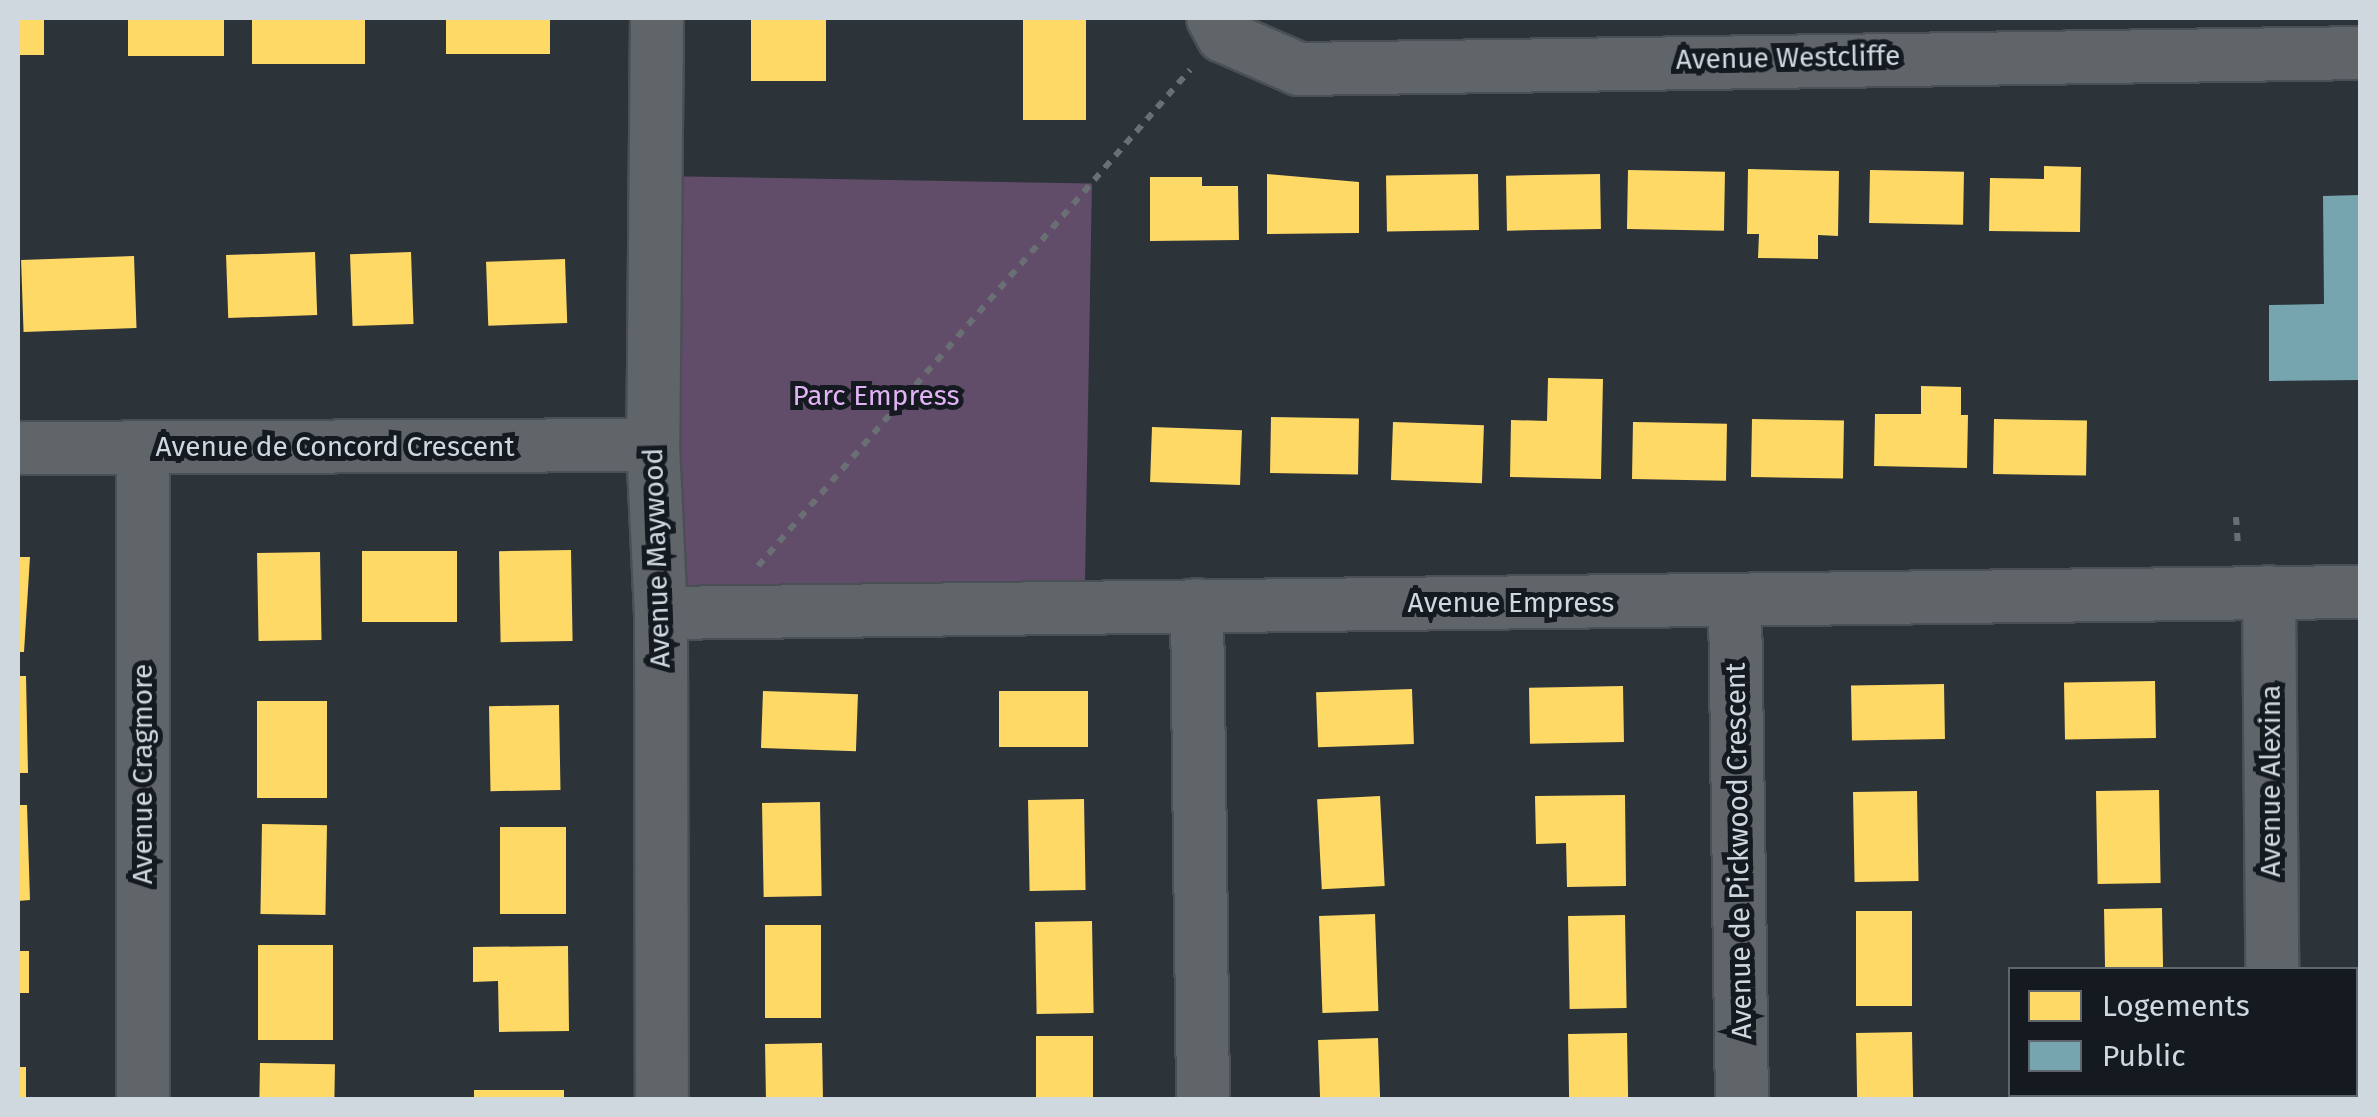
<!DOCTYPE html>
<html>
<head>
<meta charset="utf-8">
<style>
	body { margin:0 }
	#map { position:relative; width:2378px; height:1117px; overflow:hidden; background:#2c3339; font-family:"Fira Sans",sans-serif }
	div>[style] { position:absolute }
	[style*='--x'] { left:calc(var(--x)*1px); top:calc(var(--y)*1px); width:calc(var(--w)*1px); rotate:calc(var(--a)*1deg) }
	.green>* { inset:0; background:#614d6a; transform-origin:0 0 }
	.homes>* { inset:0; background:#ffd966; transform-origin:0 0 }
	.public>* { inset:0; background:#76a5af }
	.path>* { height:6px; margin-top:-3px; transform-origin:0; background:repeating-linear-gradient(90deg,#6a6f74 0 8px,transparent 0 16px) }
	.roads { filter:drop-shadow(2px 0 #4a5056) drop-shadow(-2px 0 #4a5056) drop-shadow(0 2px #4a5056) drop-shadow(0 -2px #4a5056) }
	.minor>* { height:52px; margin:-26px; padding:0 26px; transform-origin:26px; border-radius:26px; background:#60656a }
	span { translate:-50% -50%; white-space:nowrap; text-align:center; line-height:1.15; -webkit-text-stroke:10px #141a20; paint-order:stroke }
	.street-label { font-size:28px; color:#cfd7df }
	.park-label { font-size:28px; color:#e2b3f4 }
	.frame { position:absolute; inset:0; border:20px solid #cfd7df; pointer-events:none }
	.legend { position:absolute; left:2008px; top:967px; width:350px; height:130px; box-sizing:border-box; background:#141a20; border:2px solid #5f666c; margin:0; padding:12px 18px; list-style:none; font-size:30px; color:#cfd7df }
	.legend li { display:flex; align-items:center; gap:20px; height:50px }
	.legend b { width:50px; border:2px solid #5f666c }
</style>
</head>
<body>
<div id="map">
	<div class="green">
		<i style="left:657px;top:176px;width:435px;height:437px;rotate:1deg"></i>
	</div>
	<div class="homes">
		<i style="left:18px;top:18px;width:26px;height:37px"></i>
		<i style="left:128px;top:18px;width:96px;height:38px"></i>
		<i style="left:252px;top:18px;width:113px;height:46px"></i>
		<i style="left:446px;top:18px;width:104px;height:36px"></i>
		<i style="left:751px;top:18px;width:75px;height:63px"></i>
		<i style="left:1023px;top:18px;width:63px;height:102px"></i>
		<i style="clip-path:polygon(2044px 166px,2081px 167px,2080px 232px,1989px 231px,1990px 178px,2044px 179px)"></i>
		<i style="clip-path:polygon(1748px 169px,1839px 171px,1838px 236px,1818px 235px,1818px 259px,1758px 258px,1759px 234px,1747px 234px)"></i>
		<i style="left:1628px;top:170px;width:97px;height:59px;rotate:1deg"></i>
		<i style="left:1870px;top:170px;width:94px;height:53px;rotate:1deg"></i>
		<i style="clip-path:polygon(1267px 174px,1359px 182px,1359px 233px,1267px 234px)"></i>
		<i style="left:1478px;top:174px;width:56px;height:92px;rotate:89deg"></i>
		<i style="left:1600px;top:174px;width:55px;height:94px;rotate:89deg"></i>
		<i style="clip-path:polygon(1150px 177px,1202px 177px,1202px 186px,1238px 186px,1239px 240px,1150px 241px)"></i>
		<i style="left:315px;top:252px;width:63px;height:89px;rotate:88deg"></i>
		<i style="left:411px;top:252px;width:72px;height:61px;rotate:88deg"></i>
		<i style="left:134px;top:256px;width:72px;height:113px;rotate:88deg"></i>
		<i style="left:565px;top:259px;width:64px;height:79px;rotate:88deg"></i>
		<i style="clip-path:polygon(1548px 378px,1603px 379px,1601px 479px,1510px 477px,1511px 420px,1547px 421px)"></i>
		<i style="clip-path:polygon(1921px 386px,1961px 387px,1961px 415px,1968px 415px,1967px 468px,1874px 466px,1875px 414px,1921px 414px)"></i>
		<i style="left:1271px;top:417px;width:88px;height:56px;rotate:1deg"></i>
		<i style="left:1752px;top:419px;width:92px;height:58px;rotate:1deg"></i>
		<i style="left:1994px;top:419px;width:93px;height:55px;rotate:1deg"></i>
		<i style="left:1393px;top:422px;width:91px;height:58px;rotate:2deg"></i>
		<i style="left:1633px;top:422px;width:94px;height:57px;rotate:1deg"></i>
		<i style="left:1152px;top:427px;width:90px;height:55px;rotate:2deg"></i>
		<i style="left:571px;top:550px;width:91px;height:72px;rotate:89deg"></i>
		<i style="left:457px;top:551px;width:71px;height:95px;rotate:90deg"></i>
		<i style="left:320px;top:552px;width:88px;height:63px;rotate:89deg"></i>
		<i style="clip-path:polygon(18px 557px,30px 557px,24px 652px,18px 652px)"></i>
		<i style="clip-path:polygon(18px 676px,26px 676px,28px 773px,18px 773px)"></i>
		<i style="left:2155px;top:681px;width:57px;height:91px;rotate:89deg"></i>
		<i style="left:1944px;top:684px;width:55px;height:93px;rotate:89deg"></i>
		<i style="left:1623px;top:686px;width:56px;height:94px;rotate:89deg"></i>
		<i style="left:1412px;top:689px;width:55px;height:96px;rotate:88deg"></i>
		<i style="left:763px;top:691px;width:95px;height:57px;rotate:2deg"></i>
		<i style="left:999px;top:691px;width:89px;height:56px"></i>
		<i style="left:257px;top:701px;width:70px;height:97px"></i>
		<i style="left:559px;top:705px;width:85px;height:70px;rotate:89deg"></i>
		<i style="left:2159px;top:790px;width:93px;height:63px;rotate:89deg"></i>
		<i style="left:1917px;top:791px;width:90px;height:64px;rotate:89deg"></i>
		<i style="clip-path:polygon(1625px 795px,1626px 886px,1567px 887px,1566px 843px,1536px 844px,1535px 796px)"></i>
		<i style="left:1380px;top:796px;width:90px;height:63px;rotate:87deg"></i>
		<i style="left:1084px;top:799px;width:91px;height:56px;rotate:89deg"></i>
		<i style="left:820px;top:802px;width:94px;height:58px;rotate:89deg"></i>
		<i style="clip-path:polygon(18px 805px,27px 805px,30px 900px,18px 901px)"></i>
		<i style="left:262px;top:824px;width:65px;height:90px;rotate:1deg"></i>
		<i style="left:500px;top:827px;width:66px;height:87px"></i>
		<i style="left:2162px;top:908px;width:62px;height:58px;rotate:89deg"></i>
		<i style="left:1856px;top:911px;width:56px;height:95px"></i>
		<i style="left:1375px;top:914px;width:97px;height:56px;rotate:88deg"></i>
		<i style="left:1625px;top:915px;width:93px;height:57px;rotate:89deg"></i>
		<i style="left:1092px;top:921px;width:92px;height:57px;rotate:89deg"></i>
		<i style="left:765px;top:925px;width:56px;height:93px"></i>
		<i style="left:258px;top:945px;width:75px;height:95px"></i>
		<i style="clip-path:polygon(568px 946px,569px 1031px,499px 1032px,498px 981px,473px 982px,473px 947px)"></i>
		<i style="left:18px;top:951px;width:11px;height:42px"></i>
		<i style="left:1912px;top:1032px;width:68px;height:56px;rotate:89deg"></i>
		<i style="left:1627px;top:1033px;width:67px;height:59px;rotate:89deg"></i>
		<i style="left:1093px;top:1036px;width:64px;height:57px;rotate:90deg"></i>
		<i style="left:1378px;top:1038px;width:62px;height:60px;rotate:88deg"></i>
		<i style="left:822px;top:1043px;width:57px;height:57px;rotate:89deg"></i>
		<i style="left:260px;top:1063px;width:75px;height:37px;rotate:1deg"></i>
		<i style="left:18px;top:1067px;width:8px;height:33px"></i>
		<i style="left:474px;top:1090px;width:90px;height:10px"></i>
		<i style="left:2099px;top:1094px;width:55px;height:6px"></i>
	</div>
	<div class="public">
		<i style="clip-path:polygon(2360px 195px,2360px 380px,2269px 381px,2269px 305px,2324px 304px,2323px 196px)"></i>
	</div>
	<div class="path">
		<i style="--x:2236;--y:517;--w:29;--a:86"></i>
		<i style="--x:758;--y:566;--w:658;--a:-48.95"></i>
	</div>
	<div class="roads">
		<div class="minor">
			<i style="--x:657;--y:18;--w:427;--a:90.5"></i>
			<i style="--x:653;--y:445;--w:168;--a:87.3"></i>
			<i style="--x:661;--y:613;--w:487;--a:89.9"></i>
			<i style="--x:1213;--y:18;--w:21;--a:61"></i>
			<i style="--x:1223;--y:36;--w:83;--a:23.5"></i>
			<i style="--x:1299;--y:69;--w:1061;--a:-0.86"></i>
			<i style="--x:18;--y:448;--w:635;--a:-0.27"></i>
			<i style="--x:143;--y:448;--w:652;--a:90"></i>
			<i style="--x:2269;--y:592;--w:378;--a:89.5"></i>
			<i style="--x:1735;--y:602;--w:498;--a:89.2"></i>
			<i style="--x:1197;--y:605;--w:495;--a:89.3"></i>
			<i style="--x:661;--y:613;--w:1699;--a:-0.71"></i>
			<i style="--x:2273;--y:1094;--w:6;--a:90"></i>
		</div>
	</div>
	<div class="street-label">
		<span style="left:1788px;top:58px;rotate:-1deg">Avenue Westcliffe</span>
		<span style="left:335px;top:447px">Avenue de Concord Crescent</span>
		<span style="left:657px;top:558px;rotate:-92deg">Avenue Maywood</span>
		<span style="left:1511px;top:603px">Avenue Empress</span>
		<span style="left:143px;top:774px;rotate:-90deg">Avenue Cragmore</span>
		<span style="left:2271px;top:781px;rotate:-90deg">Avenue Alexina</span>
		<span style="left:1739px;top:851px;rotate:-91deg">Avenue de Pickwood Crescent</span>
	</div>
	<div class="park-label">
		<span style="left:876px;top:396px">Parc Empress</span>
	</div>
	<div class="frame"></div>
	<ul class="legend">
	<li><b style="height:28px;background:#ffd966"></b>Logements</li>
	<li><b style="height:28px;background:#76a5af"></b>Public</li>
	</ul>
</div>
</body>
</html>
